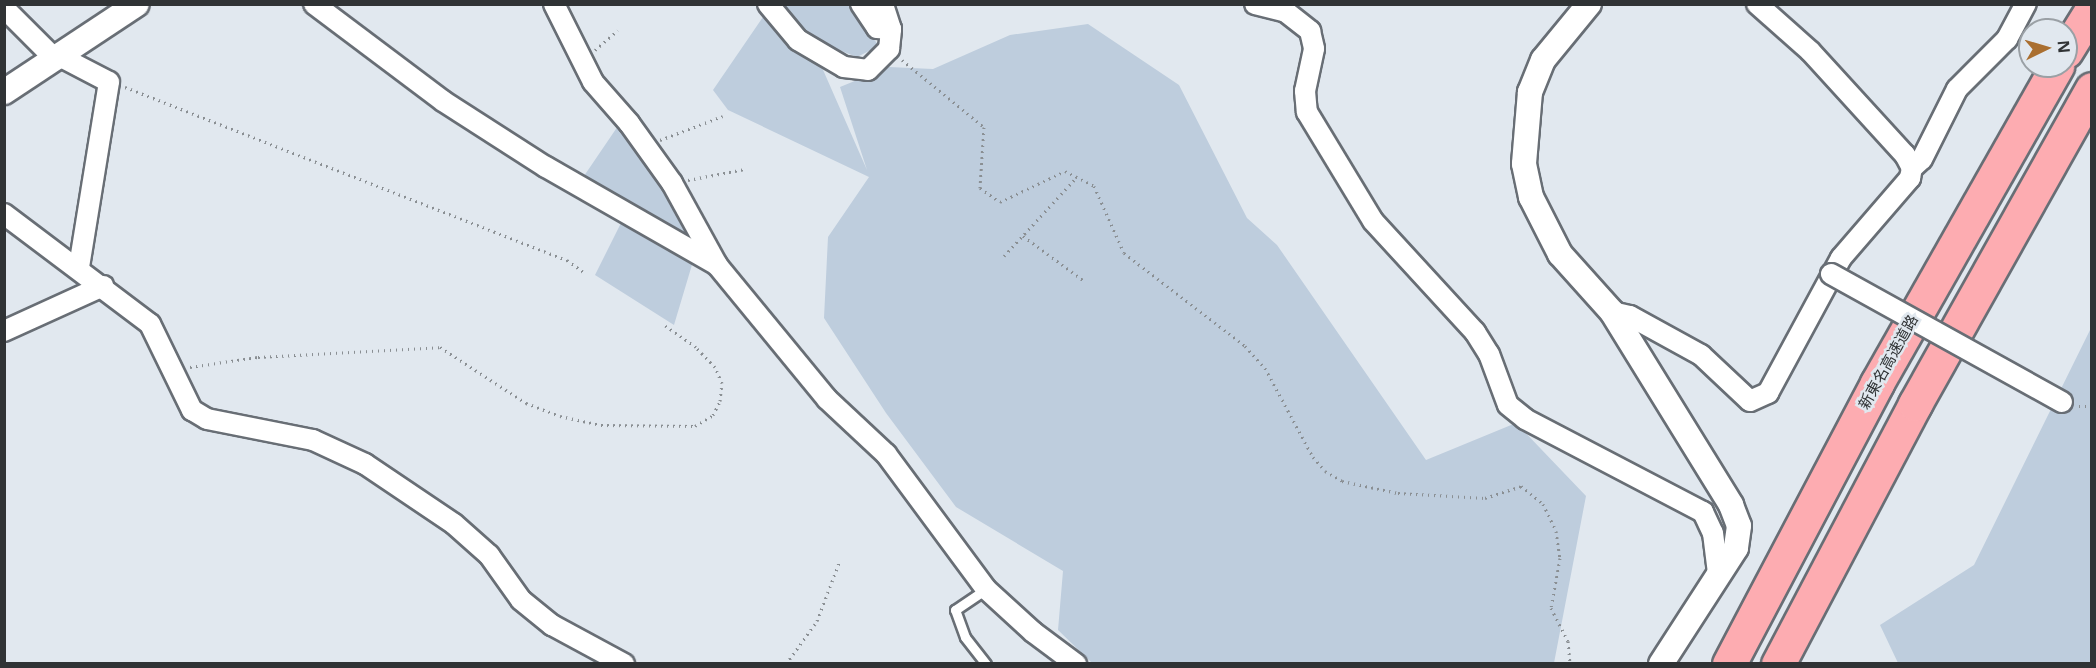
<!DOCTYPE html>
<html>
<head>
<meta charset="utf-8">
<style>
	body { margin:0 }
	#map { position:relative; width:2096px; height:668px; overflow:hidden; background:#e1e8ef; font-family:"Noto Sans","Noto Sans JP",sans-serif }
	div>[style] { position:absolute }
	[style*='--x'] { left:calc(var(--x)*1px); top:calc(var(--y)*1px); width:calc(var(--w)*1px); rotate:calc(var(--a)*1deg) }
	.green>* { inset:0; background:#becddd }
	.path>* { height:3px; margin-top:-1.5px; transform-origin:0; background:repeating-linear-gradient(90deg,#8a8f93 0 1.5px,transparent 0 6px) }
	.roads { filter:drop-shadow(2px 0 #686e75) drop-shadow(-2px 0 #686e75) drop-shadow(0 2px #686e75) drop-shadow(0 -2px #686e75) }
	.service>* { height:9px; margin:-4.5px; padding:0 4.5px; transform-origin:4.5px; border-radius:4.5px; background:#fff }
	.minor>* { height:20px; margin:-10px; padding:0 10px; transform-origin:10px; border-radius:10px; background:#fff }
	.tertiary>* { height:24px; margin:-12px; padding:0 12px; transform-origin:12px; border-radius:12px; background:#fff }
	.motorway>* { height:33px; margin:-16.5px; padding:0 16.5px; transform-origin:16.5px; border-radius:16.5px; background:#fdacb1 }
	.bridges { filter:drop-shadow(2px 0 #686e75) drop-shadow(-2px 0 #686e75) drop-shadow(0 2px #686e75) drop-shadow(0 -2px #686e75) }
	.minor-bridge>* { height:20px; margin:-10px; padding:0 10px; transform-origin:10px; border-radius:10px; background:#fff }
	span { translate:-50% -50%; white-space:nowrap; text-align:center; line-height:1.15; -webkit-text-stroke:5px #e1e8ef; paint-order:stroke }
	.street-label { font-size:15px; color:#303335 }
	.frame { position:absolute; inset:0; border:6px solid #303335; pointer-events:none }
	.north { position:absolute; left:2018px; top:18px; width:60px; height:60px; box-sizing:border-box; background:#e1e8ef; border:2px solid #9aa0a5; border-radius:50%; rotate:85deg; font-size:16px; font-weight:700; line-height:24px; text-align:center; color:#303335 }
	.north::after { content:''; display:block; margin:auto; width:21px; height:27px; background:#aa6f30; clip-path:polygon(50% 0,100% 100%,50% 72%,0 100%) }
</style>
</head>
<body>
<div id="map">
	<div class="green">
		<i style="clip-path:polygon(780px 5px,848px 5px,879px 46px,857px 57px,831px 47px,784px 15px)"></i>
		<i style="clip-path:polygon(767px 11px,820px 63px,867px 170px,840px 87px,889px 67px,933px 69px,1010px 35px,1088px 24px,1179px 85px,1247px 218px,1277px 245px,1426px 460px,1516px 423px,1586px 496px,1554px 663px,1092px 663px,1058px 630px,1063px 571px,956px 507px,886px 413px,824px 318px,828px 237px,869px 177px,728px 110px,713px 90px)"></i>
		<i style="clip-path:polygon(620px 123px,676px 197px,697px 248px,674px 325px,595px 275px,627px 211px,584px 176px)"></i>
		<i style="clip-path:polygon(2091px 328px,2091px 663px,1898px 663px,1880px 625px,1974px 565px)"></i>
	</div>
	<div class="path">
		<i style="--x:595;--y:50;--w:30;--a:-41"></i>
		<i style="--x:902;--y:60;--w:106;--a:39.3"></i>
		<i style="--x:984;--y:127;--w:61;--a:93.8"></i>
		<i style="--x:980;--y:188;--w:24;--a:35"></i>
		<i style="--x:1000;--y:202;--w:72;--a:-25.5"></i>
		<i style="--x:1065;--y:171;--w:33;--a:27"></i>
		<i style="--x:1094;--y:186;--w:73;--a:65.9"></i>
		<i style="--x:1124;--y:253;--w:153;--a:37.5"></i>
		<i style="--x:1245;--y:346;--w:30;--a:48"></i>
		<i style="--x:1265;--y:368;--w:101;--a:61.7"></i>
		<i style="--x:1313;--y:457;--w:18;--a:49"></i>
		<i style="--x:1325;--y:471;--w:20;--a:30"></i>
		<i style="--x:1342;--y:481;--w:57;--a:12.1"></i>
		<i style="--x:1398;--y:493;--w:87;--a:3.3"></i>
		<i style="--x:1485;--y:498;--w:38;--a:-18"></i>
		<i style="--x:1521;--y:486;--w:28;--a:39"></i>
		<i style="--x:1543;--y:504;--w:30;--a:64"></i>
		<i style="--x:1556;--y:531;--w:27;--a:82"></i>
		<i style="--x:1560;--y:558;--w:51;--a:100.2"></i>
		<i style="--x:1551;--y:608;--w:37;--a:63"></i>
		<i style="--x:1568;--y:641;--w:23;--a:85"></i>
		<i style="--x:125;--y:87;--w:475;--a:21.4"></i>
		<i style="--x:567;--y:260;--w:22;--a:36"></i>
		<i style="--x:660;--y:140;--w:67;--a:-20.9"></i>
		<i style="--x:688;--y:180;--w:58;--a:-10.9"></i>
		<i style="--x:1023;--y:236;--w:74;--a:36.3"></i>
		<i style="--x:1004;--y:256;--w:108;--a:-47.3"></i>
		<i style="--x:190;--y:367;--w:69;--a:-8.4"></i>
		<i style="--x:258;--y:357;--w:182;--a:-3.1"></i>
		<i style="--x:440;--y:347;--w:103;--a:33.1"></i>
		<i style="--x:526;--y:403;--w:36;--a:21"></i>
		<i style="--x:560;--y:416;--w:42;--a:12.4"></i>
		<i style="--x:601;--y:425;--w:94;--a:0.6"></i>
		<i style="--x:695;--y:426;--w:21;--a:-31"></i>
		<i style="--x:713;--y:415;--w:16;--a:-63"></i>
		<i style="--x:720;--y:401;--w:18;--a:-84"></i>
		<i style="--x:722;--y:383;--w:17;--a:-114"></i>
		<i style="--x:715;--y:367;--w:28;--a:-134"></i>
		<i style="--x:696;--y:347;--w:40;--a:-145.1"></i>
		<i style="--x:2079;--y:406;--w:13;--a:0"></i>
		<i style="--x:786;--y:664;--w:53;--a:-54.2"></i>
		<i style="--x:817;--y:621;--w:65;--a:-69.3"></i>
	</div>
	<div class="roads">
		<div class="service">
			<i style="--x:986;--y:664;--w:34;--a:-128"></i>
			<i style="--x:965;--y:637;--w:29;--a:-110"></i>
			<i style="--x:955;--y:610;--w:37;--a:-34"></i>
		</div>
		<div class="minor">
			<i style="--x:314;--y:4;--w:161;--a:36.9"></i>
			<i style="--x:443;--y:101;--w:122;--a:32.7"></i>
			<i style="--x:546;--y:167;--w:197;--a:29.8"></i>
			<i style="--x:554;--y:4;--w:87;--a:63.4"></i>
			<i style="--x:593;--y:82;--w:55;--a:48.7"></i>
			<i style="--x:629;--y:123;--w:74;--a:54.4"></i>
			<i style="--x:672;--y:183;--w:94;--a:61.2"></i>
			<i style="--x:717;--y:265;--w:173;--a:50.6"></i>
			<i style="--x:827;--y:399;--w:81;--a:43"></i>
			<i style="--x:886;--y:454;--w:168;--a:53.5"></i>
			<i style="--x:986;--y:589;--w:64;--a:42.5"></i>
			<i style="--x:1033;--y:632;--w:54;--a:36.7"></i>
			<i style="--x:768;--y:4;--w:47;--a:50.2"></i>
			<i style="--x:798;--y:40;--w:53;--a:30.4"></i>
			<i style="--x:844;--y:67;--w:24;--a:7"></i>
			<i style="--x:868;--y:70;--w:30;--a:-45"></i>
			<i style="--x:889;--y:49;--w:20;--a:-84"></i>
			<i style="--x:891;--y:29;--w:26;--a:-108"></i>
			<i style="--x:861;--y:4;--w:29;--a:56"></i>
			<i style="--x:877;--y:28;--w:14;--a:4"></i>
			<i style="--x:1255;--y:4;--w:32;--a:14"></i>
			<i style="--x:1286;--y:12;--w:31;--a:38"></i>
			<i style="--x:1310;--y:31;--w:18;--a:77"></i>
			<i style="--x:1314;--y:49;--w:43;--a:102.1"></i>
			<i style="--x:1305;--y:91;--w:21;--a:85"></i>
			<i style="--x:1307;--y:112;--w:127;--a:58.8"></i>
			<i style="--x:1373;--y:221;--w:151;--a:47.4"></i>
			<i style="--x:1475;--y:332;--w:26;--a:58"></i>
			<i style="--x:1489;--y:354;--w:54;--a:69.6"></i>
			<i style="--x:1508;--y:405;--w:22;--a:39"></i>
			<i style="--x:1525;--y:419;--w:201;--a:27.6"></i>
			<i style="--x:1703;--y:512;--w:23;--a:65"></i>
			<i style="--x:1713;--y:533;--w:40;--a:82.9"></i>
			<i style="--x:4;--y:8;--w:72;--a:45"></i>
			<i style="--x:61;--y:57;--w:54;--a:27.5"></i>
			<i style="--x:109;--y:82;--w:187;--a:99.2"></i>
			<i style="--x:1912;--y:168;--w:13;--a:-42"></i>
			<i style="--x:1922;--y:159;--w:78;--a:-63.4"></i>
			<i style="--x:1957;--y:89;--w:71;--a:-45"></i>
			<i style="--x:2007;--y:39;--w:40;--a:-62"></i>
			<i style="--x:4;--y:214;--w:183;--a:37"></i>
			<i style="--x:150;--y:324;--w:96;--a:64"></i>
			<i style="--x:192;--y:410;--w:17;--a:31"></i>
			<i style="--x:207;--y:419;--w:108;--a:11.2"></i>
			<i style="--x:313;--y:440;--w:57;--a:24.8"></i>
			<i style="--x:365;--y:464;--w:107;--a:34"></i>
			<i style="--x:454;--y:524;--w:47;--a:41.5"></i>
			<i style="--x:489;--y:555;--w:55;--a:54.6"></i>
			<i style="--x:521;--y:600;--w:40;--a:39"></i>
			<i style="--x:552;--y:625;--w:82;--a:28.4"></i>
			<i style="--x:1612;--y:312;--w:18;--a:13"></i>
			<i style="--x:1630;--y:316;--w:81;--a:28.8"></i>
			<i style="--x:1701;--y:355;--w:67;--a:43.2"></i>
			<i style="--x:1750;--y:401;--w:20;--a:-24"></i>
			<i style="--x:1768;--y:393;--w:153;--a:-61.6"></i>
			<i style="--x:1841;--y:258;--w:106;--a:-49.2"></i>
			<i style="--x:1910;--y:178;--w:10;--a:-79"></i>
			<i style="--x:1912;--y:168;--w:15;--a:-118"></i>
			<i style="--x:1905;--y:155;--w:141;--a:-132.4"></i>
			<i style="--x:1810;--y:51;--w:71;--a:-138.4"></i>
			<i style="--x:4;--y:331;--w:109;--a:-24.4"></i>
		</div>
		<div class="tertiary">
			<i style="--x:1589;--y:4;--w:72;--a:129.4"></i>
			<i style="--x:1543;--y:60;--w:35;--a:112"></i>
			<i style="--x:1530;--y:92;--w:72;--a:94.8"></i>
			<i style="--x:1524;--y:164;--w:34;--a:78"></i>
			<i style="--x:1531;--y:197;--w:64;--a:63"></i>
			<i style="--x:1560;--y:254;--w:78;--a:48.1"></i>
			<i style="--x:1612;--y:312;--w:227;--a:58.3"></i>
			<i style="--x:1731;--y:505;--w:22;--a:69"></i>
			<i style="--x:1739;--y:526;--w:22;--a:98"></i>
			<i style="--x:1736;--y:548;--w:138;--a:122.9"></i>
			<i style="--x:4;--y:92;--w:159;--a:-33.5"></i>
		</div>
		<div class="motorway">
			<i style="--x:2066;--y:51;--w:49;--a:-58.2"></i>
			<i style="--x:1729;--y:664;--w:318;--a:-62.2"></i>
			<i style="--x:1877;--y:383;--w:365;--a:-60.4"></i>
			<i style="--x:1778;--y:664;--w:294;--a:-62.2"></i>
			<i style="--x:1915;--y:404;--w:361;--a:-60.7"></i>
		</div>
	</div>
	<div class="bridges">
		<div class="minor-bridge">
			<i style="--x:1831;--y:274;--w:264;--a:29"></i>
		</div>
	</div>
	<div class="street-label">
		<span style="left:1888px;top:362px;rotate:-61deg">新東名高速道路</span>
	</div>
	<div class="frame"></div>
	<div class="north">N</div>
</div>
</body>
</html>
